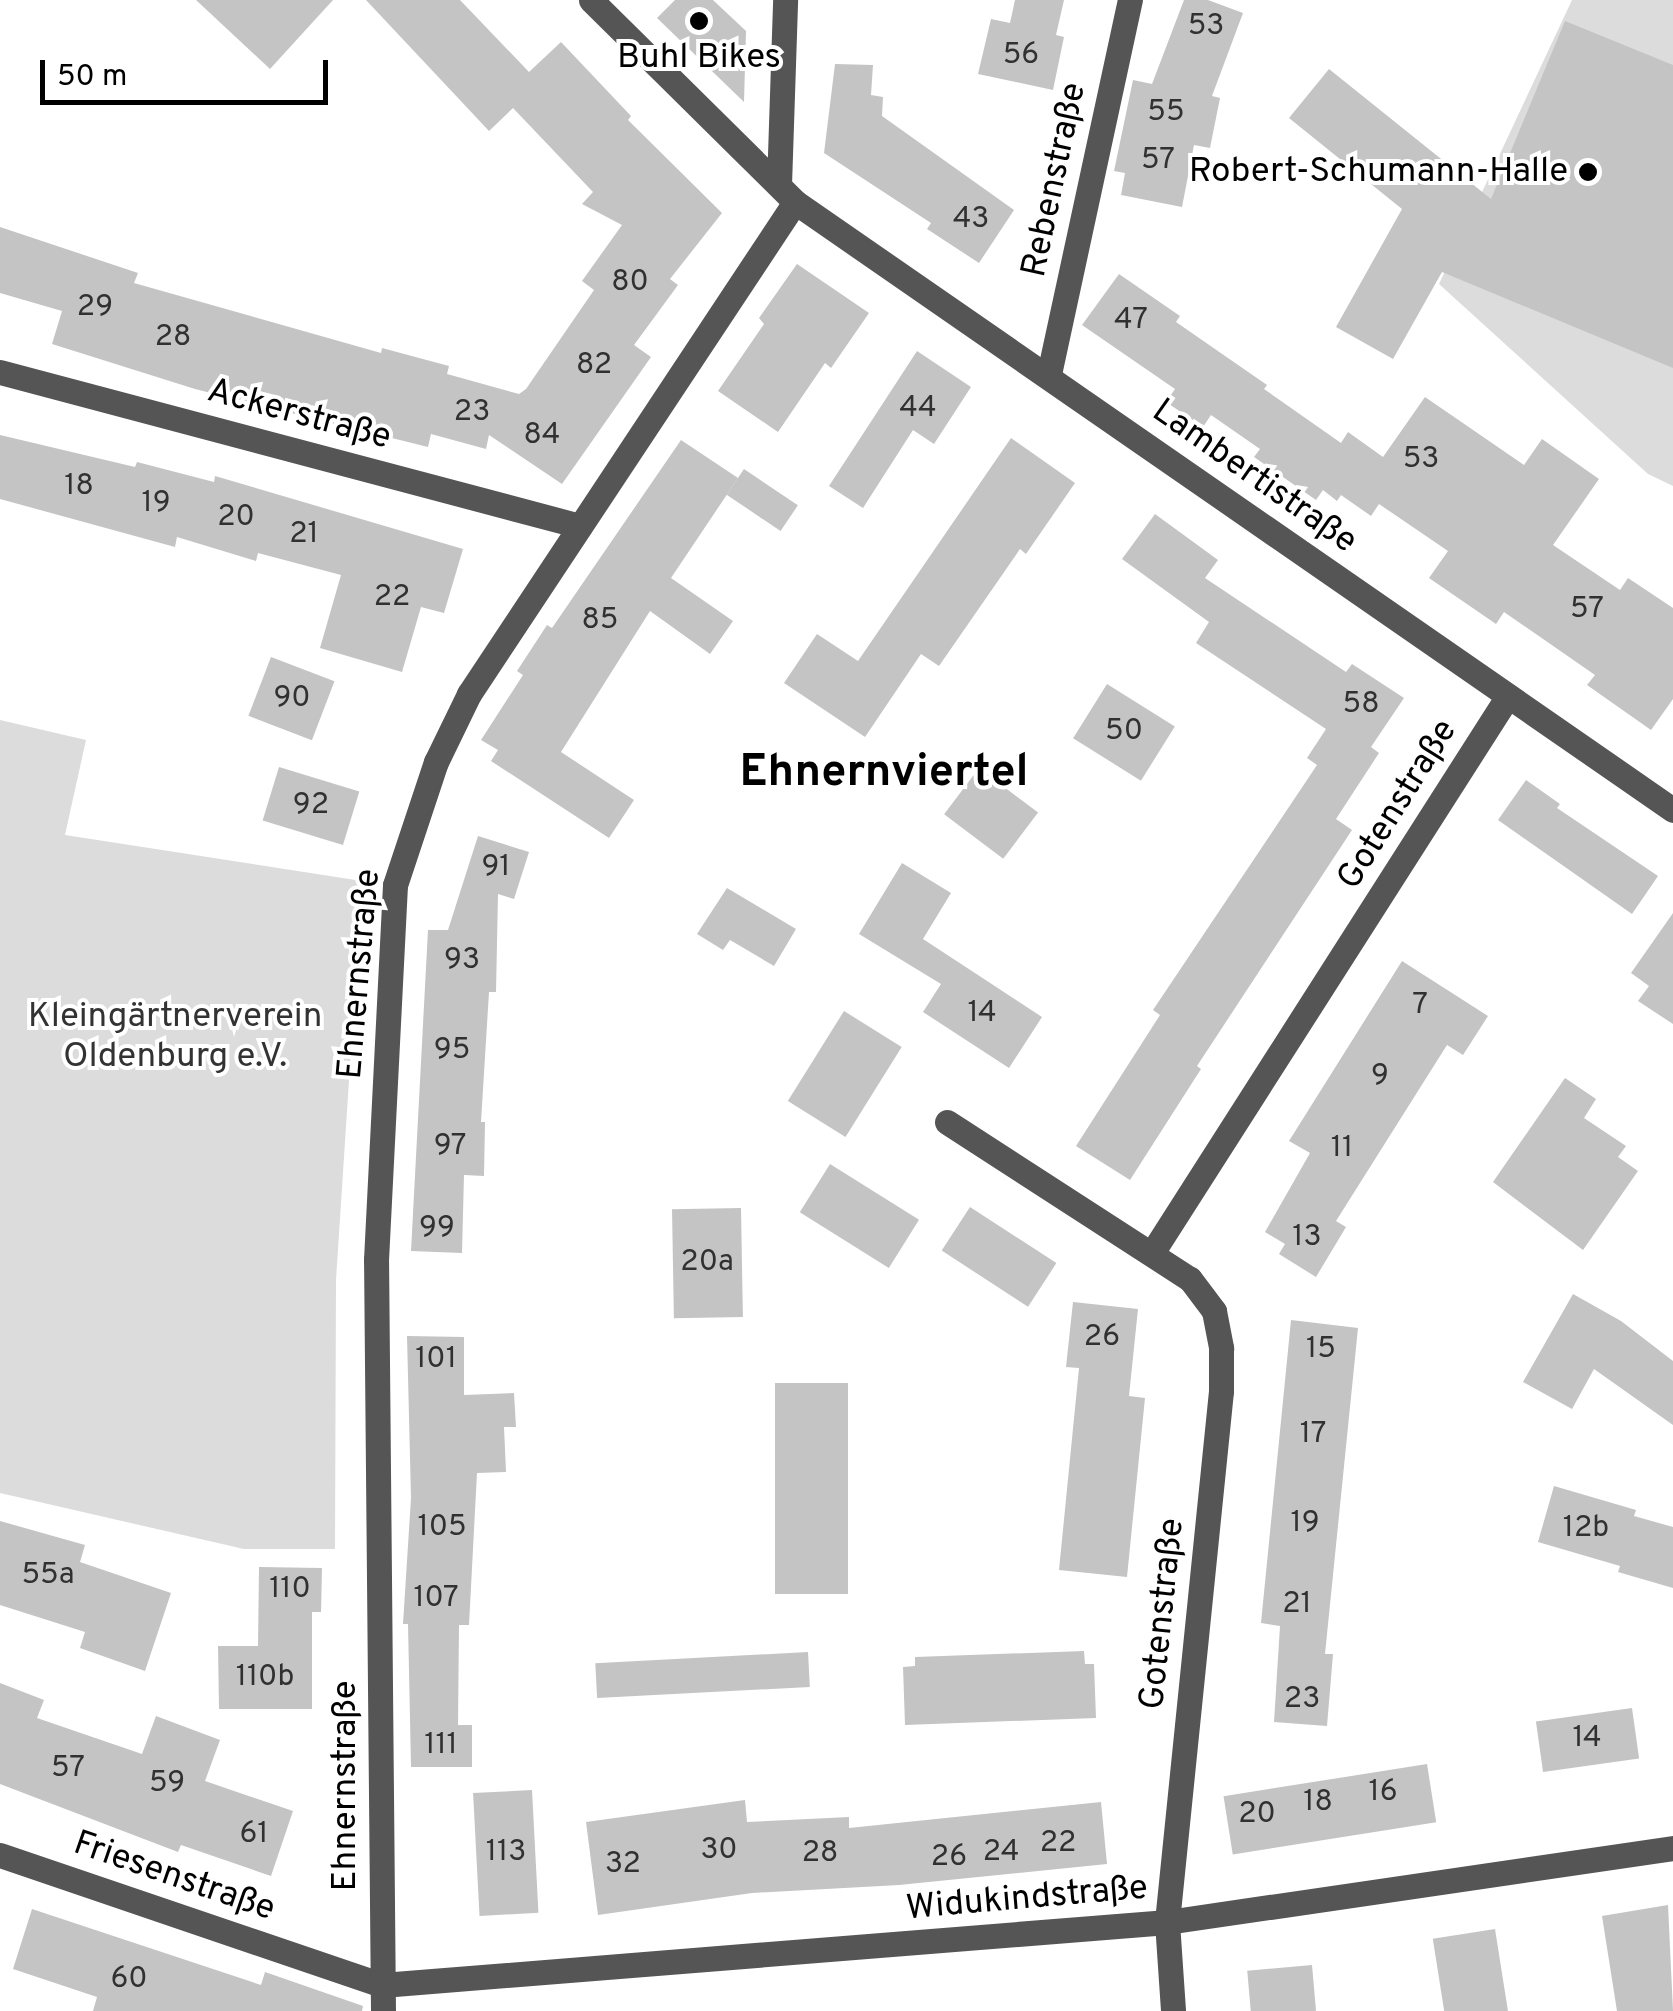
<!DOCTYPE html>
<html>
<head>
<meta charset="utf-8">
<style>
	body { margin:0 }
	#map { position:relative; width:1673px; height:2011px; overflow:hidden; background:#fff; font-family:Overpass,sans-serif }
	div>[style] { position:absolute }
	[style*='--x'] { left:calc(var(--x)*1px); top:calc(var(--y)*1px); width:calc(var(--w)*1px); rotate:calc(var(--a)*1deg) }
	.green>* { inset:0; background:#dcdcdc }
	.building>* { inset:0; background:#c4c4c4; transform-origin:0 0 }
	.minor>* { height:25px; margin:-12.5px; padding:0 12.5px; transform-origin:12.5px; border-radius:12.5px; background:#555 }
	.dots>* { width:28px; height:28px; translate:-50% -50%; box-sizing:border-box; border:5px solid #fff; border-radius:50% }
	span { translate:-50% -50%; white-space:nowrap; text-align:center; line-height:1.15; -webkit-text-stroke:8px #fff; paint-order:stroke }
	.number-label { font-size:30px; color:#313131 }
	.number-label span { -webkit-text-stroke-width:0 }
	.poi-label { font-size:35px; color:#000 }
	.right { translate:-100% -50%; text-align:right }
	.street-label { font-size:35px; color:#000 }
	.park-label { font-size:35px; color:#333 }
	.district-label { font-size:45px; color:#000; font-weight:700 }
	.scale { position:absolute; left:40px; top:60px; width:288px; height:45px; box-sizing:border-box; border:5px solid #000; border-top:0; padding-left:12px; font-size:30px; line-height:35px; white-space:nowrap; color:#000; -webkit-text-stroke:8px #fff; paint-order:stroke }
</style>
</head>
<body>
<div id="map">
	<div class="green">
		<i style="clip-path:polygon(1572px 0,1673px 0,1673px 486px,1648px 474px,1439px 284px)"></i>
		<i style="clip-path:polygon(0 720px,86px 740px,65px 835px,362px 881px,336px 1280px,335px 1549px,244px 1549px,0 1493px)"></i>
	</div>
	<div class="building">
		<i style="clip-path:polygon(196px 0,333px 0,270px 69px)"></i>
		<i style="clip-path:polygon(366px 0,460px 0,529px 72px,561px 42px,631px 116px,628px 120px,722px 213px,670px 279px,678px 285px,634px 345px,651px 357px,562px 484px,489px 435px,486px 449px,431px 434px,428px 447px,195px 389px,52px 344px,62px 311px,0 293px,0 227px,138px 273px,134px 283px,381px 353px,382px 348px,449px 366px,447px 374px,519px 394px,526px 389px,594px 290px,582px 281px,622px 225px,582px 204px,593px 192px,513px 108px,489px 131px)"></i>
		<i style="clip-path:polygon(675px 0,713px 0,746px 31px,744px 102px,657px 18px)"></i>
		<i style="clip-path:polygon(1015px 0,1064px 0,1056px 35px,1064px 37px,1053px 90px,978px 74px,991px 19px,1010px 23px)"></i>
		<i style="clip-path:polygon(1184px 0,1208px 0,1243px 13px,1212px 96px,1220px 98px,1210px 148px,1194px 145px,1182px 207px,1121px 195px,1125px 173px,1114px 171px,1133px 80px,1152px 84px)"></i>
		<i style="clip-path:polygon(1565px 21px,1673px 65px,1673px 368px,1442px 272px,1393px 359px,1336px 327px,1402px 209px,1289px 118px,1329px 69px,1491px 199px)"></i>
		<i style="clip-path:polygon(835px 64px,873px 65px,871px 95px,883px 97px,882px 116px,1014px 210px,979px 263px,927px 229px,931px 223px,824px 153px)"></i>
		<i style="clip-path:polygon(797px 264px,869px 313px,831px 368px,825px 363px,778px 432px,718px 391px,764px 324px,759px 318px)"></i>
		<i style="clip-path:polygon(1119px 274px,1180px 316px,1176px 322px,1267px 385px,1264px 389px,1341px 443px,1348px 432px,1383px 457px,1425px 397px,1524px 465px,1542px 439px,1599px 479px,1553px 545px,1620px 590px,1628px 578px,1673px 608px,1673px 699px,1651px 730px,1587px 685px,1595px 675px,1504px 612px,1496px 624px,1429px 578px,1448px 551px,1379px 504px,1371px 516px,1341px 495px,1337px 501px,1323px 490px,1316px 500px,1254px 457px,1260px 449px,1211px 415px,1203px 427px,1166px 402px,1175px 389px,1082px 325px)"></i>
		<i style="clip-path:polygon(917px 351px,971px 387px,934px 444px,913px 430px,863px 508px,829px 486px)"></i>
		<i style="clip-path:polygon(0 435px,135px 467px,137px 462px,214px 482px,215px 476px,463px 549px,444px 613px,421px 607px,402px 672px,320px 648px,341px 575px,258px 553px,256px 561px,177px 537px,175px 547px,0 499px)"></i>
		<i style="clip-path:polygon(1011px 438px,1075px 483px,1026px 554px,1020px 549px,939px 666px,921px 654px,865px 737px,784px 683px,817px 634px,858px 661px)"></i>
		<i style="clip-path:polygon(681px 440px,738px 478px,671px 578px,733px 621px,710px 654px,650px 611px,561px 752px,634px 800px,609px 838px,491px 761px,498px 750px,481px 740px,523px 675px,517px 671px,547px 625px,552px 628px)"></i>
		<i style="left:744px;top:469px;width:65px;height:31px;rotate:34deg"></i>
		<i style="clip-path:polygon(1155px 514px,1218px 560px,1205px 578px,1346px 672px,1352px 664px,1404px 698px,1371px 747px,1379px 753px,1336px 819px,1352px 830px,1197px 1066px,1201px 1069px,1130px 1180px,1076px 1146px,1160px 1015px,1153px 1010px,1317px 765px,1307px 758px,1326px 729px,1196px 643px,1209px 622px,1122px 559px)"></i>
		<i style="left:271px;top:657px;width:68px;height:63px;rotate:21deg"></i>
		<i style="left:1107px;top:684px;width:80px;height:64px;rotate:32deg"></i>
		<i style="left:279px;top:767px;width:84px;height:56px;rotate:17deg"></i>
		<i style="left:979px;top:768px;width:74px;height:58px;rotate:37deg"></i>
		<i style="clip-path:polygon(1526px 780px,1560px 804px,1557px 808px,1658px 876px,1632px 914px,1498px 820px)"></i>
		<i style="clip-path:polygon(478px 836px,529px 852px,514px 899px,498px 894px,496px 992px,489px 992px,481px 1122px,485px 1122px,484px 1176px,464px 1175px,462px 1253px,411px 1251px,428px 930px,448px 930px)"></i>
		<i style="clip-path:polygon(902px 863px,951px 893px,923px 939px,1042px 1017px,1009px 1068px,923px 1012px,941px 984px,859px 934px)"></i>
		<i style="clip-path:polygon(727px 888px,796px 929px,774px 966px,730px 940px,723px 950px,697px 934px)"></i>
		<i style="clip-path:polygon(1673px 913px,1673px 1024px,1638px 1001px,1649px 986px,1631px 973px)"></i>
		<i style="clip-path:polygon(1402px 961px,1488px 1016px,1463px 1055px,1447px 1045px,1336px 1221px,1346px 1227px,1316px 1277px,1279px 1254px,1285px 1244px,1265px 1232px,1310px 1153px,1289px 1141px)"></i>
		<i style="left:844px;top:1011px;width:68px;height:106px;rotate:32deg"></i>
		<i style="clip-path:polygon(1565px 1078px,1596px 1099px,1584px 1118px,1626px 1146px,1618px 1157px,1638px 1171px,1583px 1250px,1493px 1182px)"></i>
		<i style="left:830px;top:1164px;width:105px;height:57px;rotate:32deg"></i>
		<i style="left:970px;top:1207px;width:103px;height:52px;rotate:33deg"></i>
		<i style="left:741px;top:1208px;width:109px;height:69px;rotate:89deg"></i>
		<i style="clip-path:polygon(1573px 1294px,1621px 1321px,1673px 1361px,1673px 1425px,1594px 1369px,1572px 1409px,1523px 1382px)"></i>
		<i style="clip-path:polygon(1073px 1302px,1138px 1309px,1129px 1396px,1145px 1398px,1127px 1577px,1059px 1570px,1079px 1368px,1066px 1367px)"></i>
		<i style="clip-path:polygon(1291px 1320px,1358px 1328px,1325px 1654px,1333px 1654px,1327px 1726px,1274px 1722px,1280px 1626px,1261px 1623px)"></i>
		<i style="clip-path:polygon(407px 1336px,464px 1337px,464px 1395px,514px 1393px,516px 1427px,504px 1427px,506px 1472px,477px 1473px,469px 1625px,459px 1625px,458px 1725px,472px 1725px,472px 1767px,411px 1767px,408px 1624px,403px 1624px,411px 1498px)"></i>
		<i style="left:775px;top:1383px;width:73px;height:211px"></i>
		<i style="clip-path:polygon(1554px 1486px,1636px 1510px,1634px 1516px,1673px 1527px,1673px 1588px,1618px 1572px,1620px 1566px,1538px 1542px)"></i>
		<i style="clip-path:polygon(0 1521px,85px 1545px,80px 1562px,171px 1593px,145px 1671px,80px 1648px,85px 1632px,0 1605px)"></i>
		<i style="clip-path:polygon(259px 1567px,322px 1568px,321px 1612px,312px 1612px,312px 1709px,219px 1709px,218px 1646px,258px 1646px)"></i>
		<i style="clip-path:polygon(1084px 1651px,1085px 1664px,1094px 1664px,1096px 1718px,905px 1725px,903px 1667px,915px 1666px,915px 1657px)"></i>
		<i style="left:808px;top:1652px;width:35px;height:213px;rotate:87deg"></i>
		<i style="clip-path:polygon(0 1683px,44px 1700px,37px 1718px,142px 1754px,156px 1716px,220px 1740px,205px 1781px,293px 1811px,271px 1876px,181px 1845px,178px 1852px,0 1784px)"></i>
		<i style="left:1632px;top:1708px;width:51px;height:97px;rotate:82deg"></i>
		<i style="left:1427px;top:1764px;width:59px;height:206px;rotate:81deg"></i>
		<i style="left:532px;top:1790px;width:123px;height:59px;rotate:87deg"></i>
		<i style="clip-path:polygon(745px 1800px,747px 1822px,849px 1817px,849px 1828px,1101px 1802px,1107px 1864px,899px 1885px,752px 1893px,598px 1915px,586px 1822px)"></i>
		<i style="clip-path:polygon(1668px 1905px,1673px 2011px,1617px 2011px,1602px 1916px)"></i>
		<i style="clip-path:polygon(32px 1909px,261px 1985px,265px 1972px,363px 2006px,362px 2011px,93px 2011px,97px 1997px,13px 1969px)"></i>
		<i style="left:1495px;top:1929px;width:83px;height:63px;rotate:81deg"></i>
		<i style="left:1312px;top:1965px;width:46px;height:65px;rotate:85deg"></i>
	</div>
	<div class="minor">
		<i style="--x:591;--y:0;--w:287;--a:44.7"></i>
		<i style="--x:795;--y:202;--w:1068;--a:34.7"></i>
		<i style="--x:779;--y:185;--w:185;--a:-88.1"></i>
		<i style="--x:0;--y:372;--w:600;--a:14.87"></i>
		<i style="--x:1049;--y:374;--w:383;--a:-77.8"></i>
		<i style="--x:947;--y:1122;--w:289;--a:32.9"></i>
		<i style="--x:1190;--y:1279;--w:40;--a:53"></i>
		<i style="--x:1214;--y:1311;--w:38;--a:79"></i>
		<i style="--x:1221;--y:1348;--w:43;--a:90"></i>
		<i style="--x:1221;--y:1391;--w:534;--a:95.81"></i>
		<i style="--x:1167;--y:1922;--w:89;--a:86.1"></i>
		<i style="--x:1152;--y:1253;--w:661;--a:-57.42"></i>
		<i style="--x:0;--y:1855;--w:404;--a:18.8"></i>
		<i style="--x:382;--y:1985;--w:788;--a:-4.59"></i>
		<i style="--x:1167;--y:1922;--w:511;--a:-8.32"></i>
		<i style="--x:383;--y:2011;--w:751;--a:-90.53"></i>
		<i style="--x:376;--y:1260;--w:375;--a:-87.1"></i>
		<i style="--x:395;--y:885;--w:130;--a:-71.6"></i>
		<i style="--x:436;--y:762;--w:76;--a:-64.1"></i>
		<i style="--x:469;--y:694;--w:590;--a:-56.47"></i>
	</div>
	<div class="dots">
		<i style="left:699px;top:21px;background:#000"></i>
		<i style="left:1588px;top:172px;background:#000"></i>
	</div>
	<div class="number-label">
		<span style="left:1206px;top:27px">53</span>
		<span style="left:1021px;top:56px">56</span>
		<span style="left:1166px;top:113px">55</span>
		<span style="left:1158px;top:161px">57</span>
		<span style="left:971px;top:220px">43</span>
		<span style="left:630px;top:283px">80</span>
		<span style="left:95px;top:308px">29</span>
		<span style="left:1131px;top:321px">47</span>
		<span style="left:173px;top:338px">28</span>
		<span style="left:594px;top:366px">82</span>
		<span style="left:918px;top:409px">44</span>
		<span style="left:472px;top:413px">23</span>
		<span style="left:542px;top:436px">84</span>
		<span style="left:1421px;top:460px">53</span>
		<span style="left:79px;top:487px">18</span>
		<span style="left:156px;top:504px">19</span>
		<span style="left:236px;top:518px">20</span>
		<span style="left:304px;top:535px">21</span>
		<span style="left:392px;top:598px">22</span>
		<span style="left:1587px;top:610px">57</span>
		<span style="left:600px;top:621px">85</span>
		<span style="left:292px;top:699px">90</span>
		<span style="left:1361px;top:705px">58</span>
		<span style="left:1124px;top:732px">50</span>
		<span style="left:311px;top:806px">92</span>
		<span style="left:496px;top:868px">91</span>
		<span style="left:462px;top:961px">93</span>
		<span style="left:1420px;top:1006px">7</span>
		<span style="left:982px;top:1014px">14</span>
		<span style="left:452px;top:1051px">95</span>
		<span style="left:1380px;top:1077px">9</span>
		<span style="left:450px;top:1147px">97</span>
		<span style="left:1342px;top:1149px">11</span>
		<span style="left:437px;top:1229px">99</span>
		<span style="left:1307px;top:1238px">13</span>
		<span style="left:707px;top:1263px">20a</span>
		<span style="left:1102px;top:1338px">26</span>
		<span style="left:1321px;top:1350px">15</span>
		<span style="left:436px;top:1360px">101</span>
		<span style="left:1313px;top:1435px">17</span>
		<span style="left:1305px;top:1524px">19</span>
		<span style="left:442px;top:1528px">105</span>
		<span style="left:1586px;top:1529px">12b</span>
		<span style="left:48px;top:1576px">55a</span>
		<span style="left:290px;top:1590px">110</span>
		<span style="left:436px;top:1599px">107</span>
		<span style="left:1297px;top:1605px">21</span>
		<span style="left:265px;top:1678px">110b</span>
		<span style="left:1302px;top:1700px">23</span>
		<span style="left:1587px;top:1739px">14</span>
		<span style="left:441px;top:1746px">111</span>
		<span style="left:68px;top:1769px">57</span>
		<span style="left:167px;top:1784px">59</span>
		<span style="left:1383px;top:1793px">16</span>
		<span style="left:1318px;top:1803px">18</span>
		<span style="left:1257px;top:1815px">20</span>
		<span style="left:254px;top:1835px">61</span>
		<span style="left:1058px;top:1844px">22</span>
		<span style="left:719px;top:1851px">30</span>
		<span style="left:506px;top:1853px">113</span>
		<span style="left:1001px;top:1853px">24</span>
		<span style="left:820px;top:1854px">28</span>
		<span style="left:949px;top:1858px">26</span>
		<span style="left:623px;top:1865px">32</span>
		<span style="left:129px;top:1980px">60</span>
	</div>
	<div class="poi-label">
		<span style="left:699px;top:58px">Buhl Bikes</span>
		<span class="right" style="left:1568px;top:172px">Robert-Schumann-Halle</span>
	</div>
	<div class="street-label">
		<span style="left:1055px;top:180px;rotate:-78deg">Rebenstraße</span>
		<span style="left:299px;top:415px;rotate:15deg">Ackerstraße</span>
		<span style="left:1254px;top:477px;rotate:35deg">Lambertistraße</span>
		<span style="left:1398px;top:805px;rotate:-58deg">Gotenstraße</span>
		<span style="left:360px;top:974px;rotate:-85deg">Ehnernstraße</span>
		<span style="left:1163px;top:1614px;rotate:-84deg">Gotenstraße</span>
		<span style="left:346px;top:1786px;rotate:-90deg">Ehnernstraße</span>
		<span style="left:174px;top:1877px;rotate:19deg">Friesenstraße</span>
		<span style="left:1027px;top:1899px;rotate:-5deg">Widukindstraße</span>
	</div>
	<div class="park-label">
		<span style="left:175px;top:1037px">Kleingärtnerverein<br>Oldenburg e.V.</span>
	</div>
	<div class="district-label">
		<span style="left:884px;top:774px">Ehnernviertel</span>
	</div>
	<div class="scale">50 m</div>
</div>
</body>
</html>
